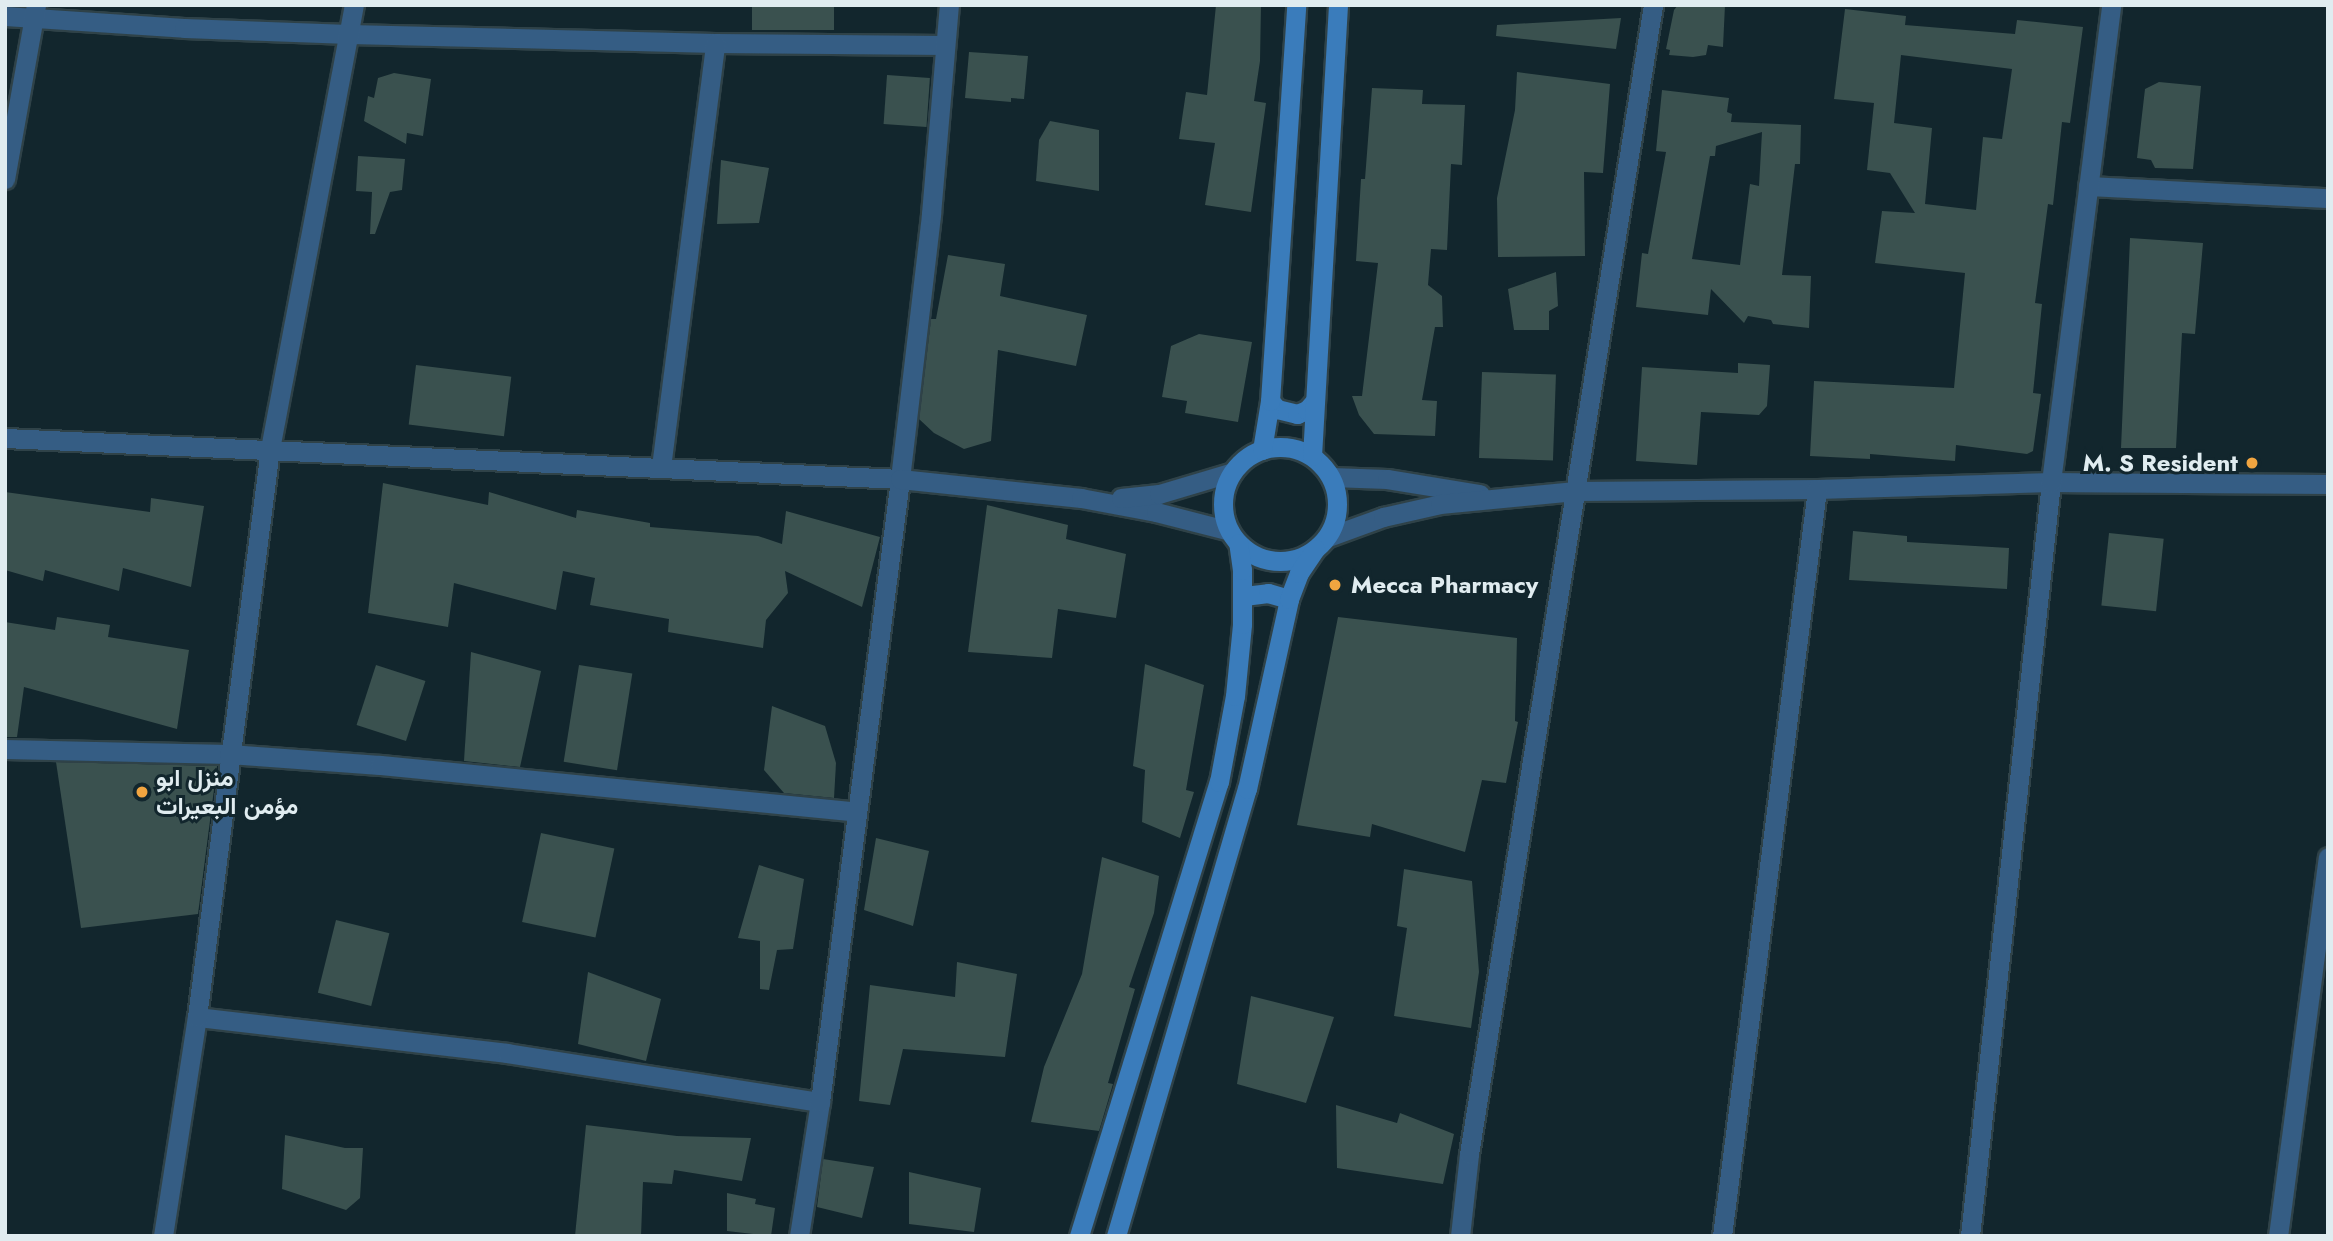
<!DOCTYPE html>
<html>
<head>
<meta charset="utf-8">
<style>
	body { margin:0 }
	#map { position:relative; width:2333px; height:1241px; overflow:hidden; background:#12262d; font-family:Jost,Vazirmatn,sans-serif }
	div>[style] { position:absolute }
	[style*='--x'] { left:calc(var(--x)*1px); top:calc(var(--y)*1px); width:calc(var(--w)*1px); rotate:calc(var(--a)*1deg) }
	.building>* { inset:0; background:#3a514f; transform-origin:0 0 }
	.roads { filter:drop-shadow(2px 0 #2f4248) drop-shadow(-2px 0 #2f4248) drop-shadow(0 2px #2f4248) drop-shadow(0 -2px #2f4248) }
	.minor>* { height:19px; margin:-9.5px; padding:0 9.5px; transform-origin:9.5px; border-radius:9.5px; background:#355d84 }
	.tertiary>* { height:19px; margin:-9.5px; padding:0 9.5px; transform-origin:9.5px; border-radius:9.5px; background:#355d84 }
	.secondary>* { height:19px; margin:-9.5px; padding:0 9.5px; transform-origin:9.5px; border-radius:9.5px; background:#3a7cbb }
	.secondary>.ring { margin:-9.5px; padding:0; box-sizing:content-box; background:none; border:19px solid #3a7cbb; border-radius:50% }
	.dots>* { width:19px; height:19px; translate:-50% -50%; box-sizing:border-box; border:4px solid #12262d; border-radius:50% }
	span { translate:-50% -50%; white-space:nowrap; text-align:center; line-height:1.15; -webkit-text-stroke:6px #12262d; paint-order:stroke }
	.poi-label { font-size:24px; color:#e0ecf0; font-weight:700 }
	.right { translate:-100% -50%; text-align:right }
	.left { translate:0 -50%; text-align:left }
	.frame { position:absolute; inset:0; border:7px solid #e0ecf0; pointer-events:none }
</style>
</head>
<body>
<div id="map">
	<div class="building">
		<i style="left:752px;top:5px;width:82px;height:25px"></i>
		<i style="clip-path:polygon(1216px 5px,1261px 5px,1260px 61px,1254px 101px,1266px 103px,1251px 212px,1205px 205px,1215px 143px,1179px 139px,1186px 92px,1207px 95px)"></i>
		<i style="clip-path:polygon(1678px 5px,1725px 5px,1723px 47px,1708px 45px,1706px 55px,1693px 57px,1669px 55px,1670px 50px,1666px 49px,1674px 10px)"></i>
		<i style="clip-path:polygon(evenodd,1845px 9px,1906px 16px,1905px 25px,2015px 34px,2017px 20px,2083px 27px,2070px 123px,2062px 122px,2053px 205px,2048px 204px,2035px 303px,2042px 304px,2033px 393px,2041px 394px,2033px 451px,2027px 454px,1956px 445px,1955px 461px,1870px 454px,1870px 459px,1810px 456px,1814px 381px,1954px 388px,1965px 273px,1875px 263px,1882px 211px,1915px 213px,1890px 173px,1867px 170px,1874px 103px,1834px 99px,1845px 9px,1901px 55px,2012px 69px,2002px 139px,1983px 137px,1976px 210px,1925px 204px,1932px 128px,1894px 123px,1901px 55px)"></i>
		<i style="clip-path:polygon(1621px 18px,1616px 49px,1496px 36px,1497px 25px)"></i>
		<i style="clip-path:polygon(969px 52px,1028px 56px,1024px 99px,1011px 98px,1011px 102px,965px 98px)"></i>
		<i style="clip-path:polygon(1517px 72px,1610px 84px,1603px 173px,1584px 172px,1585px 256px,1498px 257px,1497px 198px,1515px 110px)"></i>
		<i style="clip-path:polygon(394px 73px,431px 79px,423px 136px,407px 133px,406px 144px,364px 121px,368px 96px,374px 98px,378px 78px)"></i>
		<i style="left:887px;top:75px;width:43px;height:49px;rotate:4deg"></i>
		<i style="clip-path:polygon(2159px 82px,2201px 86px,2193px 169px,2155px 168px,2151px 160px,2137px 158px,2145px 89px)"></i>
		<i style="clip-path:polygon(1372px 88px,1423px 90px,1422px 104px,1465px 105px,1462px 165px,1451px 164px,1447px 250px,1431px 249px,1428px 285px,1442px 296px,1443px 327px,1435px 327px,1422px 400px,1437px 401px,1435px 436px,1374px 434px,1359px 415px,1352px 396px,1362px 396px,1378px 263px,1356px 261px,1361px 179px,1365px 179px)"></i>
		<i style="clip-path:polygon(evenodd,1662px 90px,1729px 98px,1727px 112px,1732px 114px,1731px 122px,1801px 125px,1800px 164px,1795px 164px,1782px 275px,1811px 276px,1809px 328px,1773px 324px,1771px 320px,1748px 316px,1744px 323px,1711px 289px,1708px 315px,1636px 307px,1642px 253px,1648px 254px,1666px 152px,1656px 151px,1662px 90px,1762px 132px,1759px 186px,1750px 184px,1740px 265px,1692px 259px,1710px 156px,1715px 156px,1716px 146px,1762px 132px)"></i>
		<i style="clip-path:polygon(1050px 121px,1099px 130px,1099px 191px,1036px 181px,1039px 140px)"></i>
		<i style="clip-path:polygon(358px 156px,405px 159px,402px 190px,390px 192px,375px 234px,370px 234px,372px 192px,356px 191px)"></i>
		<i style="clip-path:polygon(721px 160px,769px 168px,759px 223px,717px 224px)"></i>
		<i style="clip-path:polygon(2130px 238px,2203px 243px,2195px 334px,2182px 333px,2176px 448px,2121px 448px)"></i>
		<i style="clip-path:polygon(948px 255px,1005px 264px,1000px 296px,1087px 315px,1076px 366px,998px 350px,991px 441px,964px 449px,934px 433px,919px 419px,931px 319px,936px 319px)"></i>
		<i style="clip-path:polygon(1556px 272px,1558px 306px,1549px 311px,1549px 330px,1514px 330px,1508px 289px)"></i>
		<i style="clip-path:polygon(1199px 334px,1252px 342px,1238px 422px,1185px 413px,1187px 401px,1162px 397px,1171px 346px)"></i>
		<i style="clip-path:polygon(1738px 363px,1770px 365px,1767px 406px,1759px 415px,1701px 412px,1697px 465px,1636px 461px,1642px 367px,1738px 373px)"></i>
		<i style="left:416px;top:365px;width:96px;height:60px;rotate:7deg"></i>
		<i style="left:1482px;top:372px;width:74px;height:86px;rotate:2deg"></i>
		<i style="clip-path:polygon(383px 483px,488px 505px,489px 492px,576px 518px,577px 510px,650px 523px,650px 527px,758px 536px,782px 544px,786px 511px,880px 537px,862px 607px,785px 571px,788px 593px,766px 620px,763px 648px,668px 632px,669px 619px,590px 605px,595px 578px,563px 571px,556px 610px,454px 583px,448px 627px,368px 613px)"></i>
		<i style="clip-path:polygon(5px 492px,150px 512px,151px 498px,204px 506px,191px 587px,123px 568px,119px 591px,45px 570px,43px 581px,5px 570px)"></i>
		<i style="clip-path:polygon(987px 505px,1068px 525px,1066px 539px,1126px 554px,1116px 618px,1058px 609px,1052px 658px,968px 652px)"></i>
		<i style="clip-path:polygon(1853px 531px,1907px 536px,1907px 542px,2009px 548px,2007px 589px,1849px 580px)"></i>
		<i style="left:2109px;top:533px;width:55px;height:73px;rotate:6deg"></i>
		<i style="clip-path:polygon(57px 617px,110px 625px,108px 637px,189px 650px,177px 729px,24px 687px,17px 737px,5px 737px,5px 622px,55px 630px)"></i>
		<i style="clip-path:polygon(1338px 617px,1517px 638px,1515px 721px,1518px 722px,1506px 783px,1482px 780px,1465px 852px,1372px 824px,1370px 837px,1297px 825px)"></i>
		<i style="clip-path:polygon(471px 652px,541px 671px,520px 767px,464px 761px)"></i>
		<i style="clip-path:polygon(1145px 664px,1204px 685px,1186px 790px,1194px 792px,1180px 838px,1142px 822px,1145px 770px,1133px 766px)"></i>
		<i style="left:376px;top:665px;width:52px;height:63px;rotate:18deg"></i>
		<i style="left:579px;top:665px;width:54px;height:98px;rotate:9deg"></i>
		<i style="clip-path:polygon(772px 706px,825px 726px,836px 763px,834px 798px,784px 793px,764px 770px)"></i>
		<i style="clip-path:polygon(56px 762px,217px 766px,198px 914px,81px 928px)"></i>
		<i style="left:541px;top:833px;width:75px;height:91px;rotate:12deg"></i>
		<i style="clip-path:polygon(876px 838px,929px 851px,913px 926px,864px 910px)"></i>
		<i style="clip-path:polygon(1102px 857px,1159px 876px,1154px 913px,1129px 987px,1135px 989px,1108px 1083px,1113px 1084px,1099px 1131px,1031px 1122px,1044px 1067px,1082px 974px)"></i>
		<i style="clip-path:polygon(759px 865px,804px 879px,793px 949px,777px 950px,769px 990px,760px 989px,760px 941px,738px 938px)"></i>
		<i style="clip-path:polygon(1404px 869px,1472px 881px,1479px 972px,1471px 1028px,1394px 1016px,1407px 928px,1397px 926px)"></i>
		<i style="left:336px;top:920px;width:55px;height:75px;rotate:14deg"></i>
		<i style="clip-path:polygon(957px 962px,1017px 974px,1005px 1057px,903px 1049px,890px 1105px,859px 1101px,870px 985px,955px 997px)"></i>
		<i style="clip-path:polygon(588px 972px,661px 999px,646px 1061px,578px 1044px)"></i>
		<i style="clip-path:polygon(1251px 996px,1334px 1017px,1306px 1103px,1237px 1084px)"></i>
		<i style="clip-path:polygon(1336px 1105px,1397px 1123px,1400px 1113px,1454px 1134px,1443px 1184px,1337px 1168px)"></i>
		<i style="clip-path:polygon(586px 1125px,677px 1136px,751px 1138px,742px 1181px,674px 1170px,672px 1184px,643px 1182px,641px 1236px,575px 1236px)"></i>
		<i style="clip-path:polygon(285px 1135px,345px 1148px,363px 1148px,360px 1198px,346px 1210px,282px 1189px)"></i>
		<i style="clip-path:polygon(823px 1159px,874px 1167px,862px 1218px,817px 1207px)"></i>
		<i style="clip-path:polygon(909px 1172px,981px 1188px,974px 1232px,909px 1224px)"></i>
		<i style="clip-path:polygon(727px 1193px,756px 1199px,755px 1204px,775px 1208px,771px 1236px,727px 1231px)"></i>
	</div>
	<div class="roads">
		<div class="minor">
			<i style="--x:5;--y:16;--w:179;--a:3.8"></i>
			<i style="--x:184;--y:28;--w:165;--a:2.1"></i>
			<i style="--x:349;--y:34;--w:366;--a:1.4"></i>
			<i style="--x:715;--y:43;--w:230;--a:0.5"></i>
			<i style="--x:5;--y:179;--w:177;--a:-79.9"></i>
			<i style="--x:2088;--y:186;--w:240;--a:2.9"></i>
			<i style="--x:661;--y:467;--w:427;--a:-82.7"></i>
			<i style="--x:1331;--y:477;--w:56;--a:2"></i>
			<i style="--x:1387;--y:479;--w:94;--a:9.2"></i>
			<i style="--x:1328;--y:537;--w:59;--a:-20"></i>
			<i style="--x:1383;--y:517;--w:58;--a:-12.8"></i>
			<i style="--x:1440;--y:504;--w:136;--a:-5.5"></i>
			<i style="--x:1575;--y:491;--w:242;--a:-0.5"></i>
			<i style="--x:1817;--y:489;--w:234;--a:-1.7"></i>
			<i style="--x:2051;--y:482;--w:277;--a:0.4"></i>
			<i style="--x:5;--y:749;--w:224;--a:1.3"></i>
			<i style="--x:229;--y:754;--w:151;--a:4.2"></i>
			<i style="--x:380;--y:765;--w:478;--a:5.6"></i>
			<i style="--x:197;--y:1017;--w:312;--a:6.6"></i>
			<i style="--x:507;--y:1053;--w:317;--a:8.9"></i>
			<i style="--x:163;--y:1236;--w:222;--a:-81.2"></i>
			<i style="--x:197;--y:1017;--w:573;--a:-82.68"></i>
			<i style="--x:270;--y:449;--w:452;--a:-79.3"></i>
			<i style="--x:799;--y:1236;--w:136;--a:-81.1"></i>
			<i style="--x:820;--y:1102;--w:628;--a:-82.68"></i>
			<i style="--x:900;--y:479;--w:267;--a:-83.3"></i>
			<i style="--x:931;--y:214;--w:210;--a:-85.1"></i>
			<i style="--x:1460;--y:1236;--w:82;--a:-83.7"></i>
			<i style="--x:1469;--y:1154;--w:1164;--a:-80.9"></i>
			<i style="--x:1722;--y:1236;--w:753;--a:-82.75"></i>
			<i style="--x:1970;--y:1236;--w:758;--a:-83.87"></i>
			<i style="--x:2051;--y:482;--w:481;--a:-82.8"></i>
			<i style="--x:2278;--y:1236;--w:382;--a:-82.5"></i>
		</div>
		<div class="tertiary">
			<i style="--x:5;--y:438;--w:896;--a:2.62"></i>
			<i style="--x:900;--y:479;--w:182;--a:6"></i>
			<i style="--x:1081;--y:498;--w:76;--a:10.6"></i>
			<i style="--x:1156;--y:512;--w:76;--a:14.4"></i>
			<i style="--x:1121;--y:498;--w:38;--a:-6"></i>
			<i style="--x:1159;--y:494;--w:77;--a:-16.6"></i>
		</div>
		<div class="secondary">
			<i style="--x:1270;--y:401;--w:11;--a:49"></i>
			<i style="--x:1277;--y:409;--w:21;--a:14"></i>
			<i style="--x:1297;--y:414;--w:11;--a:-22"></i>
			<i style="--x:1307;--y:410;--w:11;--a:-49"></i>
			<i class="ring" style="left:1223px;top:447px;width:95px;height:95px"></i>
			<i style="--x:1262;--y:450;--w:50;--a:-80.7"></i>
			<i style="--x:1270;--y:401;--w:397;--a:-86.2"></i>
			<i style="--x:1312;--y:456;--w:452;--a:-86.7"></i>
			<i style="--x:1244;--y:596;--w:24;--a:-7"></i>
			<i style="--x:1268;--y:593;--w:22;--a:16"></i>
			<i style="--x:1079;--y:1236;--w:475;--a:-72.9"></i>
			<i style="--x:1219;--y:782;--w:87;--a:-79.5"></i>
			<i style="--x:1235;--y:696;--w:72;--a:-84.4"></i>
			<i style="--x:1242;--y:624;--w:54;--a:-90"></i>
			<i style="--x:1242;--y:570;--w:27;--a:-98"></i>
			<i style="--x:1116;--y:1236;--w:466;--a:-73.7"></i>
			<i style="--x:1247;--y:789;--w:195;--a:-77.5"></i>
			<i style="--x:1289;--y:599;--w:28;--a:-69"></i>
			<i style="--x:1299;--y:573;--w:29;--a:-56"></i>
		</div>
	</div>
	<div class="dots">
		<i style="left:2252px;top:463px;background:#f1a540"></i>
		<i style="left:1335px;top:585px;background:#f1a540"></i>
		<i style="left:142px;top:792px;background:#f1a540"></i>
	</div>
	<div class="poi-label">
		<span class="right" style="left:2238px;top:463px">M. S Resident</span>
		<span class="left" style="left:1351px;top:585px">Mecca Pharmacy</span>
		<span class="left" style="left:156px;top:792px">منزل ابو<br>مؤمن البعيرات</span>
	</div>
	<div class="frame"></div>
</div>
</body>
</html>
